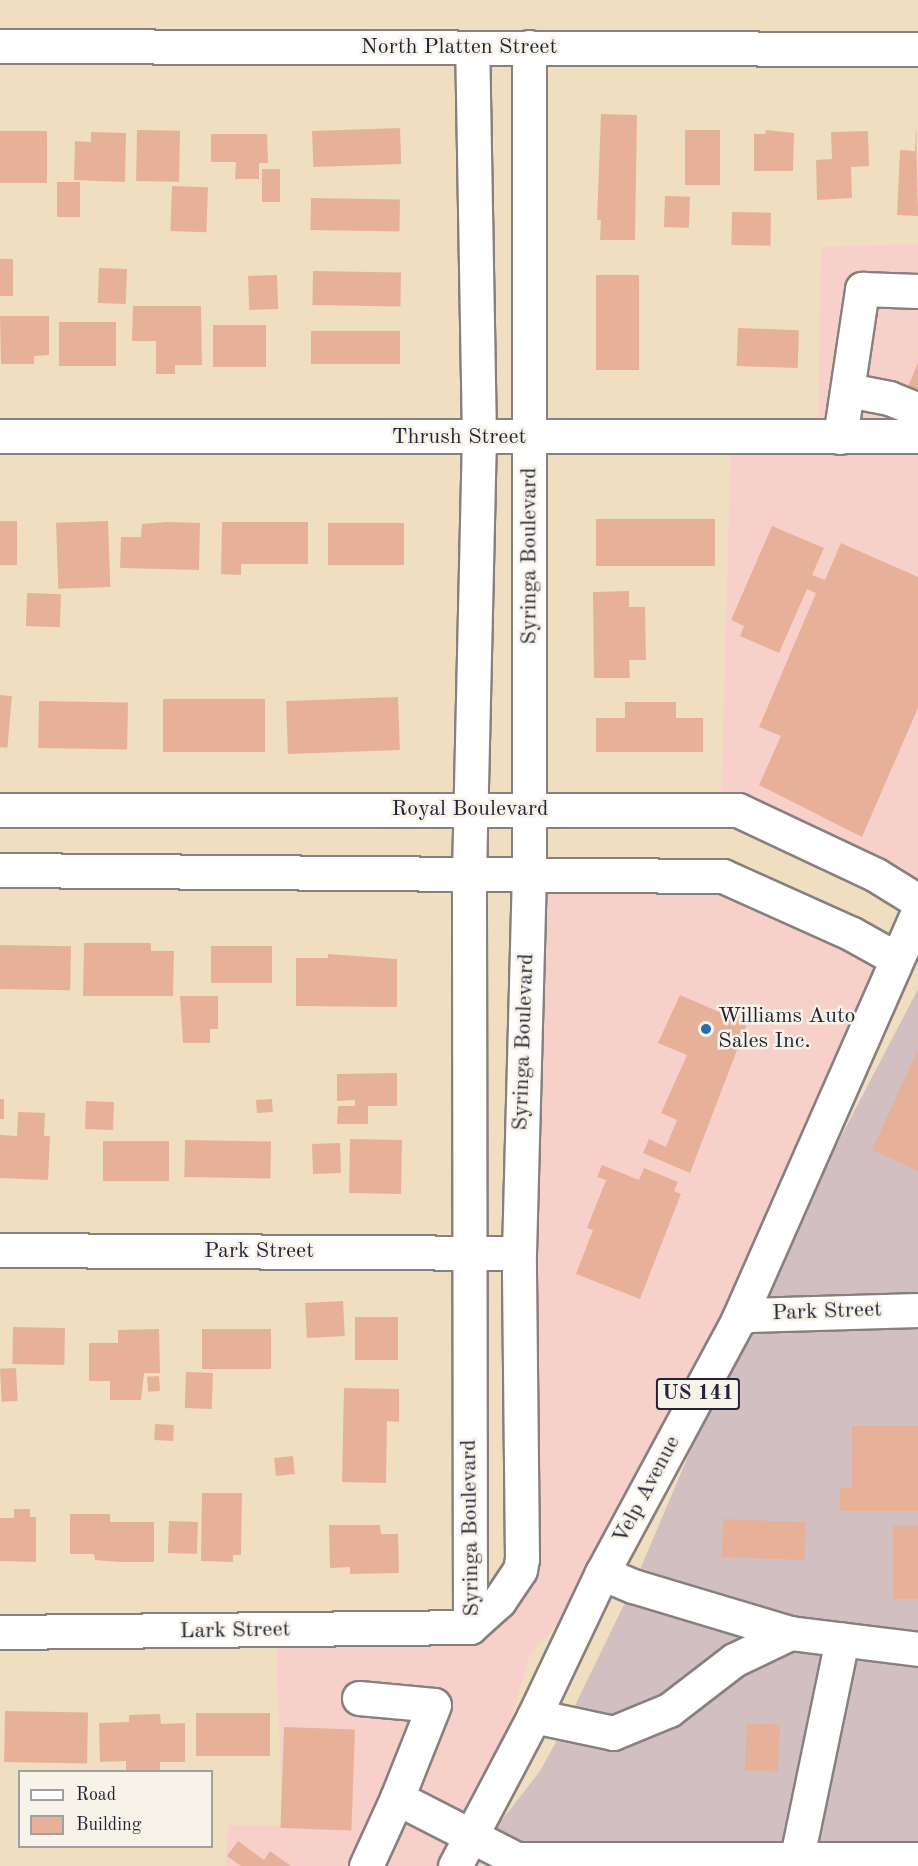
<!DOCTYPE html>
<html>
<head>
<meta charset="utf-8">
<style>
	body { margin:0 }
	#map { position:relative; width:918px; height:1866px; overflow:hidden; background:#efdfc0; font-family:"Old Standard TT",serif }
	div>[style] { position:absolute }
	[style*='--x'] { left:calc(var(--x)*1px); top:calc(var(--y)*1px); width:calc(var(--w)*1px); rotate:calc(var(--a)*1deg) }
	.built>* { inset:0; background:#f7d1c9 }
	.industrial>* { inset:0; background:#d2bfc1 }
	.building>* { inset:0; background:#e7b199; transform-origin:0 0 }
	.roads { filter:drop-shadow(2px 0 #88807e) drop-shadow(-2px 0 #88807e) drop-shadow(0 2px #88807e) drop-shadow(0 -2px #88807e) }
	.minor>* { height:33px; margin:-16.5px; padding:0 16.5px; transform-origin:16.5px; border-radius:16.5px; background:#fff }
	.major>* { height:33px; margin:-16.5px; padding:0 16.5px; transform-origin:16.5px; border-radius:16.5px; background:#fff }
	.dots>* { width:16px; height:16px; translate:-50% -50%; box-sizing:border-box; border:3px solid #f7f3e8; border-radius:50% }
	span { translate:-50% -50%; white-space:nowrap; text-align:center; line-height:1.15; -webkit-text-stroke:5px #f7f3e8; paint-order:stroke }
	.shield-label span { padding:2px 4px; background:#f7f3e8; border:2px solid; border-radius:4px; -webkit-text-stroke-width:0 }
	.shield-label { font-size:21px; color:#22223b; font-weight:700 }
	.street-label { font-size:22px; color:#22223b }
	.poi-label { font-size:22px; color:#22223b }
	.left { translate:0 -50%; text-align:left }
	.legend { position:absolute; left:18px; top:1770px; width:195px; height:78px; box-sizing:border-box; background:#f7f3e8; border:2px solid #a29fa3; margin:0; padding:8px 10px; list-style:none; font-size:18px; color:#22223b }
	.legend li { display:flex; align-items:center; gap:12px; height:30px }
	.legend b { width:30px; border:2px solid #a29fa3 }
</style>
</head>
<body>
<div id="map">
	<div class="built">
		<i style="clip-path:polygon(918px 244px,918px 901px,721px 810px,731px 437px,818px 436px,821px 247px)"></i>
		<i style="clip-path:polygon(529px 876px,723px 876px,897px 959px,602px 1573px,530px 1655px,483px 1812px,455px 1866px,226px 1866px,228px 1825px,282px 1825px,276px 1631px,470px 1627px,515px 1578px)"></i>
	</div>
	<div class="industrial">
		<i style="clip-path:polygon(918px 989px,918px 1859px,477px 1852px,540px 1771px,566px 1724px,633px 1586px,748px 1315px)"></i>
	</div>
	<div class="building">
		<i style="clip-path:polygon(601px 114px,637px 115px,635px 240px,600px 240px,601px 220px,597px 220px)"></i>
		<i style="clip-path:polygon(916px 123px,918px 216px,897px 215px,900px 150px,915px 151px)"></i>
		<i style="left:400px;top:128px;width:36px;height:88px;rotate:88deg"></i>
		<i style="left:137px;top:130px;width:43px;height:51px;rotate:1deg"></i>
		<i style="left:720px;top:130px;width:55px;height:35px;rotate:90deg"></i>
		<i style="clip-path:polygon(766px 130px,794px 133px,793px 171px,754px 171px,754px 134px,765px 134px)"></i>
		<i style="left:0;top:131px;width:47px;height:52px"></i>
		<i style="clip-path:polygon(868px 131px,869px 166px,851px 167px,852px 198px,817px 200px,816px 160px,832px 159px,831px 132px)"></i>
		<i style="clip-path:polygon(91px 132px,126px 133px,125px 182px,74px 180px,75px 141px,91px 142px)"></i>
		<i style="clip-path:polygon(211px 134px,267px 134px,268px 163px,259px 163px,259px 179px,235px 179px,236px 162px,211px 162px)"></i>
		<i style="left:262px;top:169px;width:18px;height:33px"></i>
		<i style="left:57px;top:182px;width:23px;height:35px"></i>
		<i style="left:172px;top:186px;width:36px;height:45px;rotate:2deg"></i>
		<i style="left:665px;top:196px;width:25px;height:31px;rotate:2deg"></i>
		<i style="left:311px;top:198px;width:89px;height:32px;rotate:1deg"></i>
		<i style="left:732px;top:212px;width:39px;height:33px;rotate:1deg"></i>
		<i style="left:0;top:259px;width:13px;height:37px"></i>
		<i style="left:99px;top:268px;width:28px;height:35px;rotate:2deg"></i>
		<i style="left:313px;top:271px;width:88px;height:34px;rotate:1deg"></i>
		<i style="left:277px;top:275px;width:34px;height:29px;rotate:88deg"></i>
		<i style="left:596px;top:275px;width:43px;height:95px"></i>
		<i style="clip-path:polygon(133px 306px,201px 306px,202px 365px,175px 365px,175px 374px,156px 374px,156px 341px,132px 341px)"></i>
		<i style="clip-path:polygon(0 316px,49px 316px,49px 355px,34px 356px,34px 364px,1px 364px)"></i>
		<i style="left:59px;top:322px;width:57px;height:44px"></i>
		<i style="left:266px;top:325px;width:42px;height:53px;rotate:90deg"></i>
		<i style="left:738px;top:328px;width:61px;height:38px;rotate:2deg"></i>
		<i style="left:311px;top:331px;width:89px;height:33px"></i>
		<i style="clip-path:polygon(918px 363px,918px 400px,905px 394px)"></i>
		<i style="left:596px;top:519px;width:119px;height:47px"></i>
		<i style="left:0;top:521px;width:17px;height:44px"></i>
		<i style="left:108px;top:521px;width:66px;height:52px;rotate:88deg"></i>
		<i style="clip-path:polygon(167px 522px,200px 523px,199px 570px,120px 568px,121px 537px,141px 537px,142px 524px)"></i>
		<i style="clip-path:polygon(222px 522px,308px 522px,308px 564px,241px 564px,241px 575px,221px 574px)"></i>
		<i style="left:328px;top:523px;width:76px;height:42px"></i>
		<i style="clip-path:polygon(772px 526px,824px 548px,812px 575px,825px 580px,841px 543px,918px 577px,918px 708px,862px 837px,759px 785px,781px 736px,759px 727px,816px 593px,807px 589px,779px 653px,740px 636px,744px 626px,731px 620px)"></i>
		<i style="clip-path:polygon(629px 591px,629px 607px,645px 607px,646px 660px,629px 660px,630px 678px,594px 678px,593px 592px)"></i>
		<i style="left:27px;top:593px;width:34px;height:33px;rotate:2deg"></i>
		<i style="left:0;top:695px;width:12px;height:52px;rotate:5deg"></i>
		<i style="left:398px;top:697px;width:53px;height:112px;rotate:88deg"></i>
		<i style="left:163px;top:699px;width:102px;height:53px"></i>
		<i style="left:39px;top:701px;width:89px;height:47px;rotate:1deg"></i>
		<i style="clip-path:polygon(625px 702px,676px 702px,676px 718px,703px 718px,703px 752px,596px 752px,596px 718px,625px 718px)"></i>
		<i style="clip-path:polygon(84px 943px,151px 943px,151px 951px,174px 951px,173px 996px,83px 996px)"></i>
		<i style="left:0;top:945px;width:71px;height:44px;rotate:1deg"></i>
		<i style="left:211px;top:946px;width:61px;height:37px"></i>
		<i style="clip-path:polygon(328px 954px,397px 959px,397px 1007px,296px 1006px,296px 958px,328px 958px)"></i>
		<i style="clip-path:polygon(680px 995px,747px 1024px,690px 1173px,643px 1153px,649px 1139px,666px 1147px,677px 1120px,661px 1113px,687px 1055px,658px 1043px)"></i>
		<i style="clip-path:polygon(180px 996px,218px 996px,218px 1029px,210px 1029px,210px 1043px,183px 1043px)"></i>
		<i style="clip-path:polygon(918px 1049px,918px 1171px,872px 1150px)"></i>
		<i style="clip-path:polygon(397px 1073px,397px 1106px,368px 1106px,368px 1124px,337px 1124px,338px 1106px,355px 1106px,355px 1100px,337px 1101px,337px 1074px)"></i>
		<i style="left:0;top:1099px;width:4px;height:20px"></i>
		<i style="left:272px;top:1099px;width:13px;height:16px;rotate:86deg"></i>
		<i style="left:86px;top:1101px;width:28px;height:28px;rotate:2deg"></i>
		<i style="clip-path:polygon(18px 1112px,45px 1113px,44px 1136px,50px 1136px,48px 1180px,0 1178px,0 1135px,17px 1136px)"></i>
		<i style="left:350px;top:1139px;width:52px;height:54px;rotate:1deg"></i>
		<i style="left:185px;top:1140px;width:86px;height:37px;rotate:1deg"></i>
		<i style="left:103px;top:1141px;width:66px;height:40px"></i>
		<i style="left:340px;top:1143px;width:30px;height:28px;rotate:88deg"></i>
		<i style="clip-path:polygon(602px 1165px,639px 1180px,644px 1168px,678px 1182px,674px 1191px,681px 1194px,640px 1299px,576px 1274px,593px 1230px,587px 1228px,606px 1180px,597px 1177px)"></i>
		<i style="left:343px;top:1301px;width:35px;height:38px;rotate:87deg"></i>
		<i style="left:355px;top:1317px;width:43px;height:43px"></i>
		<i style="left:13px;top:1327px;width:52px;height:37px;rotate:1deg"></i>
		<i style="clip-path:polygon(159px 1329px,160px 1373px,144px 1373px,141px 1400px,110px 1400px,110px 1381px,89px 1381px,89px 1343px,118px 1343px,118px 1330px)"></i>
		<i style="left:271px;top:1329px;width:40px;height:69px;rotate:90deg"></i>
		<i style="left:16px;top:1368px;width:33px;height:16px;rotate:87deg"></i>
		<i style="left:186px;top:1372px;width:27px;height:36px;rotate:2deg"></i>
		<i style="left:159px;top:1376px;width:15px;height:12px;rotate:86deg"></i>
		<i style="clip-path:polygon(344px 1388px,399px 1389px,399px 1422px,387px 1421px,386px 1483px,342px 1482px)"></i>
		<i style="left:155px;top:1424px;width:19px;height:16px;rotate:3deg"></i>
		<i style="clip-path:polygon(852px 1426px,918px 1426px,918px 1511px,840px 1511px,840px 1488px,852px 1488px)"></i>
		<i style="left:293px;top:1456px;width:18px;height:19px;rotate:84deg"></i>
		<i style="clip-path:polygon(202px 1493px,242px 1493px,241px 1555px,233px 1555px,233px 1562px,201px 1561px)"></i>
		<i style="clip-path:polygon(14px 1509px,30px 1509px,30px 1517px,36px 1517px,36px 1562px,0 1561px,0 1518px,14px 1518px)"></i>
		<i style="clip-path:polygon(70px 1514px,110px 1514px,110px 1522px,154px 1522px,154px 1562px,119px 1562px,95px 1560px,94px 1554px,70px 1554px)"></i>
		<i style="left:169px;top:1521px;width:29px;height:32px;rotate:2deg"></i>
		<i style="left:806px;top:1522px;width:38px;height:83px;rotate:92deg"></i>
		<i style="clip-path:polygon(329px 1525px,380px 1525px,381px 1534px,398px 1534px,399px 1573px,350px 1574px,350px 1567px,330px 1568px)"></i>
		<i style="left:893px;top:1525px;width:25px;height:74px"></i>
		<i style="left:5px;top:1711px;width:83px;height:51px;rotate:1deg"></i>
		<i style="left:196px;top:1713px;width:74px;height:43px"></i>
		<i style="clip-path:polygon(160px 1714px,161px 1724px,185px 1723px,185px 1762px,160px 1762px,160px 1772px,126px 1772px,126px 1761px,100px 1762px,99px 1723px,129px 1722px,129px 1715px)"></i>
		<i style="left:747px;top:1723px;width:33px;height:47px;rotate:3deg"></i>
		<i style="left:284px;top:1727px;width:71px;height:101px;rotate:2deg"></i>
		<i style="clip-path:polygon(238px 1841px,264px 1860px,270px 1851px,291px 1866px,241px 1866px,227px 1856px)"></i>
	</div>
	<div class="roads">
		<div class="minor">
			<i style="--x:0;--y:46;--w:918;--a:0.19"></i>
			<i style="--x:848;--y:390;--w:42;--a:11"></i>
			<i style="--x:889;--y:398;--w:31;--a:22"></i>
			<i style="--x:0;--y:436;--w:918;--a:0"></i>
			<i style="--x:840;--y:437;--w:150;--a:-81.5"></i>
			<i style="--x:862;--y:289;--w:56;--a:2"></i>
			<i style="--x:0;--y:810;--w:738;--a:0"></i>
			<i style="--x:738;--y:810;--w:153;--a:25.2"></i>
			<i style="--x:876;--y:875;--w:49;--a:31.8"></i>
			<i style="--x:0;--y:870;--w:723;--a:0.48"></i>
			<i style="--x:723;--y:876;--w:141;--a:24.2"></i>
			<i style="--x:852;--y:934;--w:51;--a:29.1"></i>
			<i style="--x:0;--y:1250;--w:519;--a:0.33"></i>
			<i style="--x:738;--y:1320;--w:11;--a:-27"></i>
			<i style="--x:748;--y:1315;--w:170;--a:-1.7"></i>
			<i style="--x:602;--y:1573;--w:34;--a:23"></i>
			<i style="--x:633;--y:1586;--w:164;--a:16.7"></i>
			<i style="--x:470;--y:1627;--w:39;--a:-42"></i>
			<i style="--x:499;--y:1601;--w:37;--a:-56"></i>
			<i style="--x:520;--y:1570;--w:11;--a:-80"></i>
			<i style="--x:522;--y:1559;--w:306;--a:-90.6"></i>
			<i style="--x:519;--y:1253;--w:377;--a:-88.5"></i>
			<i style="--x:529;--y:876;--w:829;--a:-90"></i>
			<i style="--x:470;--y:1627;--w:752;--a:-90.08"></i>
			<i style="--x:469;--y:875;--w:437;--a:-88.7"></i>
			<i style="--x:479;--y:438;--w:389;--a:-91"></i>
			<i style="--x:0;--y:1632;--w:470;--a:-0.6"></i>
			<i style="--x:359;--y:1698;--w:75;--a:5.3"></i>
			<i style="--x:434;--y:1705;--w:100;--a:111.7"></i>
			<i style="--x:534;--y:1716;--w:81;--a:12.1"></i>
			<i style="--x:613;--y:1733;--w:61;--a:-22.3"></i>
			<i style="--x:669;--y:1710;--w:82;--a:-37.6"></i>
			<i style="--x:734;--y:1660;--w:62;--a:-25.7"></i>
			<i style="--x:790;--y:1633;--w:129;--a:7.1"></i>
			<i style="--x:797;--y:1857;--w:222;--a:-78.3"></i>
			<i style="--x:366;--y:1866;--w:75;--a:-65.5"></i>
			<i style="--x:397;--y:1798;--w:134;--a:27.1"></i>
			<i style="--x:516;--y:1859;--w:402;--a:0"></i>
		</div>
		<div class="major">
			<i style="--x:455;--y:1866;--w:170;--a:-62.2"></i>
			<i style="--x:534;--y:1716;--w:158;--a:-64.6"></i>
			<i style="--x:602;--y:1573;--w:287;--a:-61.7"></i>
			<i style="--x:738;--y:1320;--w:446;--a:-66.2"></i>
		</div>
	</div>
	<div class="dots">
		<i style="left:706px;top:1029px;background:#1f6fb2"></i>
	</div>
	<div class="shield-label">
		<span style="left:698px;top:1394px">US 141</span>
	</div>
	<div class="street-label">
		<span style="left:459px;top:48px">North Platten Street</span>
		<span style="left:459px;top:438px">Thrush Street</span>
		<span style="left:530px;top:556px;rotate:-90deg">Syringa Boulevard</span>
		<span style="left:470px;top:810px">Royal Boulevard</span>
		<span style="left:524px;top:1042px;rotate:-88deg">Syringa Boulevard</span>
		<span style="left:259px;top:1252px">Park Street</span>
		<span style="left:827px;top:1312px;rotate:-2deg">Park Street</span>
		<span style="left:647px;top:1490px;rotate:-62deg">Velp Avenue</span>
		<span style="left:471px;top:1528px;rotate:-91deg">Syringa Boulevard</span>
		<span style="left:235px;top:1631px;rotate:-1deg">Lark Street</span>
	</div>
	<div class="poi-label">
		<span class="left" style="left:718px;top:1029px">Williams Auto<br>Sales Inc.</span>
	</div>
	<ul class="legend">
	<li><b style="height:8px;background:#fff"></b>Road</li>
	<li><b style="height:16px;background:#e7b199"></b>Building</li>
	</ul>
</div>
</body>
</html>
